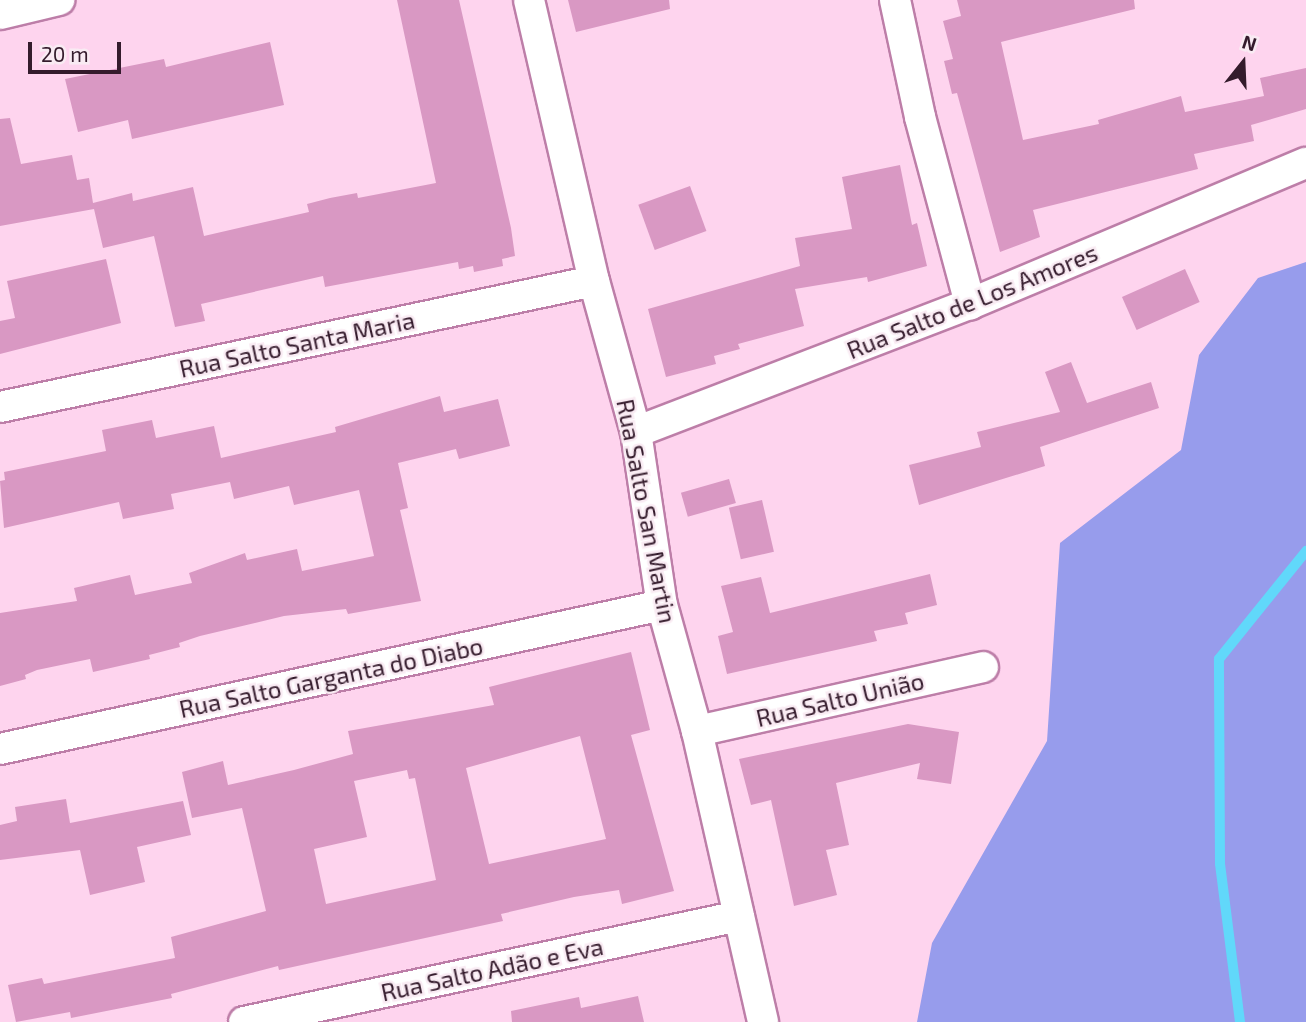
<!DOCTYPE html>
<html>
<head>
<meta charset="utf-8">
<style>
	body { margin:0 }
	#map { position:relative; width:1306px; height:1022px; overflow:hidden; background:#fed4ee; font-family:"Exo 2",sans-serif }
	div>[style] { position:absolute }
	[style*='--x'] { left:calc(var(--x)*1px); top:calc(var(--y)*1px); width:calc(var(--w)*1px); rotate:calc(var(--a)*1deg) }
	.forest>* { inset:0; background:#979cec }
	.stream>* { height:10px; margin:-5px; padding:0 5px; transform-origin:5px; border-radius:5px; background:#61d8fa }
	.building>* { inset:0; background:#d998c3; transform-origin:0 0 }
	.roads { filter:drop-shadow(2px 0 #bd7ea8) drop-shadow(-2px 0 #bd7ea8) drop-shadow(0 2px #bd7ea8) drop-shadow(0 -2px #bd7ea8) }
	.street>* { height:30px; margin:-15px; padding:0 15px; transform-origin:15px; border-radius:15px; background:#fff }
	span { translate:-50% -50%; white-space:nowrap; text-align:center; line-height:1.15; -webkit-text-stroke:5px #f9ebf3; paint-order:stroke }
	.street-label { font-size:24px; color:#341b2c }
	.north { position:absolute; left:1208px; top:28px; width:70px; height:70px; -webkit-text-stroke:5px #f9ebf3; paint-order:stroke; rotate:18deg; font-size:19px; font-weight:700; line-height:28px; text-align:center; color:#341b2c }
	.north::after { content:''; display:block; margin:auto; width:24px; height:32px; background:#341b2c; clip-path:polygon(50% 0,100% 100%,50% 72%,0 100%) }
	.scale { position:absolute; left:28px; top:42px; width:93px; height:32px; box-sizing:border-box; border:4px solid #341b2c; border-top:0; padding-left:9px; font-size:21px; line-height:24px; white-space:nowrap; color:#341b2c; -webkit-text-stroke:5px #f9ebf3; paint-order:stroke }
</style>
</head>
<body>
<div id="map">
	<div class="forest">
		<i style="clip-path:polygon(1306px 262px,1306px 1022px,917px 1022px,932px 943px,1047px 741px,1060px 543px,1181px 450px,1199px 355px,1258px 278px)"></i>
	</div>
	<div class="stream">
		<i style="--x:1240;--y:1022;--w:159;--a:-97.2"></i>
		<i style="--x:1220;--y:864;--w:205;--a:-90.3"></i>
		<i style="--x:1219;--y:659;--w:139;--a:-51.1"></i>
	</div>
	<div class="building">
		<i style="clip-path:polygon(397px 0,459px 0,511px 228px,515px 256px,502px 259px,503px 266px,474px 272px,473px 266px,459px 269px,458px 262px,325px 287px,323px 276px,201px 304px,205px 321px,175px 327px,154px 236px,103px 248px,94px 209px,0 226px,0 119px,10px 118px,21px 164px,72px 155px,77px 180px,89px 178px,93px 203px,132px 193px,133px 201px,193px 187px,204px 236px,309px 212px,307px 204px,330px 198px,357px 193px,358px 198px,436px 183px)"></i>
		<i style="clip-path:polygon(568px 0,669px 0,670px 9px,576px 32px)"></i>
		<i style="clip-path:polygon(957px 0,1134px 0,1135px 9px,1001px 42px,1023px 140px,1099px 124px,1098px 120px,1181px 96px,1185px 112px,1264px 96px,1260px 78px,1306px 68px,1306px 109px,1251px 125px,1254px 141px,1194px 154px,1198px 169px,1033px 210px,1040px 237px,1000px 252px,957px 93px,952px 94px,944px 61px,953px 59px,943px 21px,961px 16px)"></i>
		<i style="clip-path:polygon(270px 42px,284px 105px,132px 139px,128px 120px,78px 132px,65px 79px,164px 59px,166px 67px)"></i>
		<i style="clip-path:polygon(900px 165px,912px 225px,917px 223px,927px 266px,868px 282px,867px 277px,795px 289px,804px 326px,738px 344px,740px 349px,714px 356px,716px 364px,666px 377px,648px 309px,800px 266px,795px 238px,852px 229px,842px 177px)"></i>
		<i style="left:690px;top:186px;width:48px;height:55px;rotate:70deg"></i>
		<i style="clip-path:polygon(106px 259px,121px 323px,0 354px,0 321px,15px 318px,7px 281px)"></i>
		<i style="left:1185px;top:269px;width:36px;height:69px;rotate:66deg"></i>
		<i style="clip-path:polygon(1071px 362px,1087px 403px,1151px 382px,1159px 408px,1040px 447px,1045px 466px,919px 505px,909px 465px,981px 447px,977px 432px,1060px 412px,1045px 372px)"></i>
		<i style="clip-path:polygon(440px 396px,444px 412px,498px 399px,510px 446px,459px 459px,456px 449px,398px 463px,408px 508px,400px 510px,421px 601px,348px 614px,346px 609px,284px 616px,200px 636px,179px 643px,180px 647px,149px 655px,150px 659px,93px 672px,90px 659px,37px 670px,25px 675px,26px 679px,0 686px,0 613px,77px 601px,74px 588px,130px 575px,135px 595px,192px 583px,189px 573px,245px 553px,247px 560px,297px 549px,302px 571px,374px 556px,359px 490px,294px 505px,289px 486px,234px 499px,230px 482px,171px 494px,174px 509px,123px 519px,119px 502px,4px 528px,0 481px,5px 480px,4px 472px,106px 451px,102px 430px,152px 420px,156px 438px,214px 426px,221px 458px,336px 432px,335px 427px)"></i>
		<i style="left:729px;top:479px;width:25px;height:50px;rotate:74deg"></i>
		<i style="left:762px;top:500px;width:53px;height:34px;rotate:77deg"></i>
		<i style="clip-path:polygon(930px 574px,937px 605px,905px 613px,908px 624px,874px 631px,877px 641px,727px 674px,718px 636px,733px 632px,721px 586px,761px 577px,770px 613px)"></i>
		<i style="clip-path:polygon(evenodd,631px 652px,650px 730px,631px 735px,674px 891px,622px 904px,619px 890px,574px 897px,501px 914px,503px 921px,279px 970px,278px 966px,171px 994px,172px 998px,71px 1018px,70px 1012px,16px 1022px,8px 985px,42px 978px,44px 984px,175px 958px,171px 937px,266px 911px,242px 808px,192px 818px,182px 772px,223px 761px,228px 785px,294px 770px,353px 754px,348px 731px,494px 705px,489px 687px,631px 652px,580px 736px,606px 839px,489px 864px,466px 768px,580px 736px,631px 652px,407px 770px,409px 779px,415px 778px,436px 880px,326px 904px,314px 849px,367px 837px,354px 781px,407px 770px)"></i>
		<i style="clip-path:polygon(908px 724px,959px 732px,951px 784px,917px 779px,920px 763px,836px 783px,849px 845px,826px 850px,837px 895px,794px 906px,771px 800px,751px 805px,739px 759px)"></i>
		<i style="clip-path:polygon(66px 799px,70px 823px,183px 801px,191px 835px,137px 847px,145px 882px,90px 895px,80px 850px,0 860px,0 825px,17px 821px,15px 807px)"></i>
		<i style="clip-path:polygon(638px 996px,644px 1022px,512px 1022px,511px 1011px,579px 997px,581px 1008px)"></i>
	</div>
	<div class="roads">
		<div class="street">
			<i style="--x:529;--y:0;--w:288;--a:77"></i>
			<i style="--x:594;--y:281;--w:157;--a:74.5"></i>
			<i style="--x:636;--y:432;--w:175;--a:81.5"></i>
			<i style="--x:662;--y:605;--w:131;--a:74.5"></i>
			<i style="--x:697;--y:731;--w:298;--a:77.2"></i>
			<i style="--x:895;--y:0;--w:120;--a:77.9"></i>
			<i style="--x:920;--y:117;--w:194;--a:75"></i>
			<i style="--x:0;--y:14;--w:61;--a:-13.3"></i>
			<i style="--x:0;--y:407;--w:607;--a:-11.98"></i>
			<i style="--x:636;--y:432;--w:358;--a:-21"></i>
			<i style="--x:970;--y:304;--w:364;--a:-22.8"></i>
			<i style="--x:697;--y:731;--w:293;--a:-12.6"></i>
			<i style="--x:0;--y:749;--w:677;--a:-12.27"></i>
			<i style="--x:244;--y:1022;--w:506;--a:-12.09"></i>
		</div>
	</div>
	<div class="street-label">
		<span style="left:972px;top:301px;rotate:-22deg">Rua Salto de Los Amores</span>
		<span style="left:297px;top:344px;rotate:-12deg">Rua Salto Santa Maria</span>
		<span style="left:647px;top:511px;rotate:79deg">Rua Salto San Martin</span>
		<span style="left:331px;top:677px;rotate:-12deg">Rua Salto Garganta do Diabo</span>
		<span style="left:840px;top:699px;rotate:-13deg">Rua Salto União</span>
		<span style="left:492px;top:969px;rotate:-12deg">Rua Salto Adão e Eva</span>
	</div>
	<div class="north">N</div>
	<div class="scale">20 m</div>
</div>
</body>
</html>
